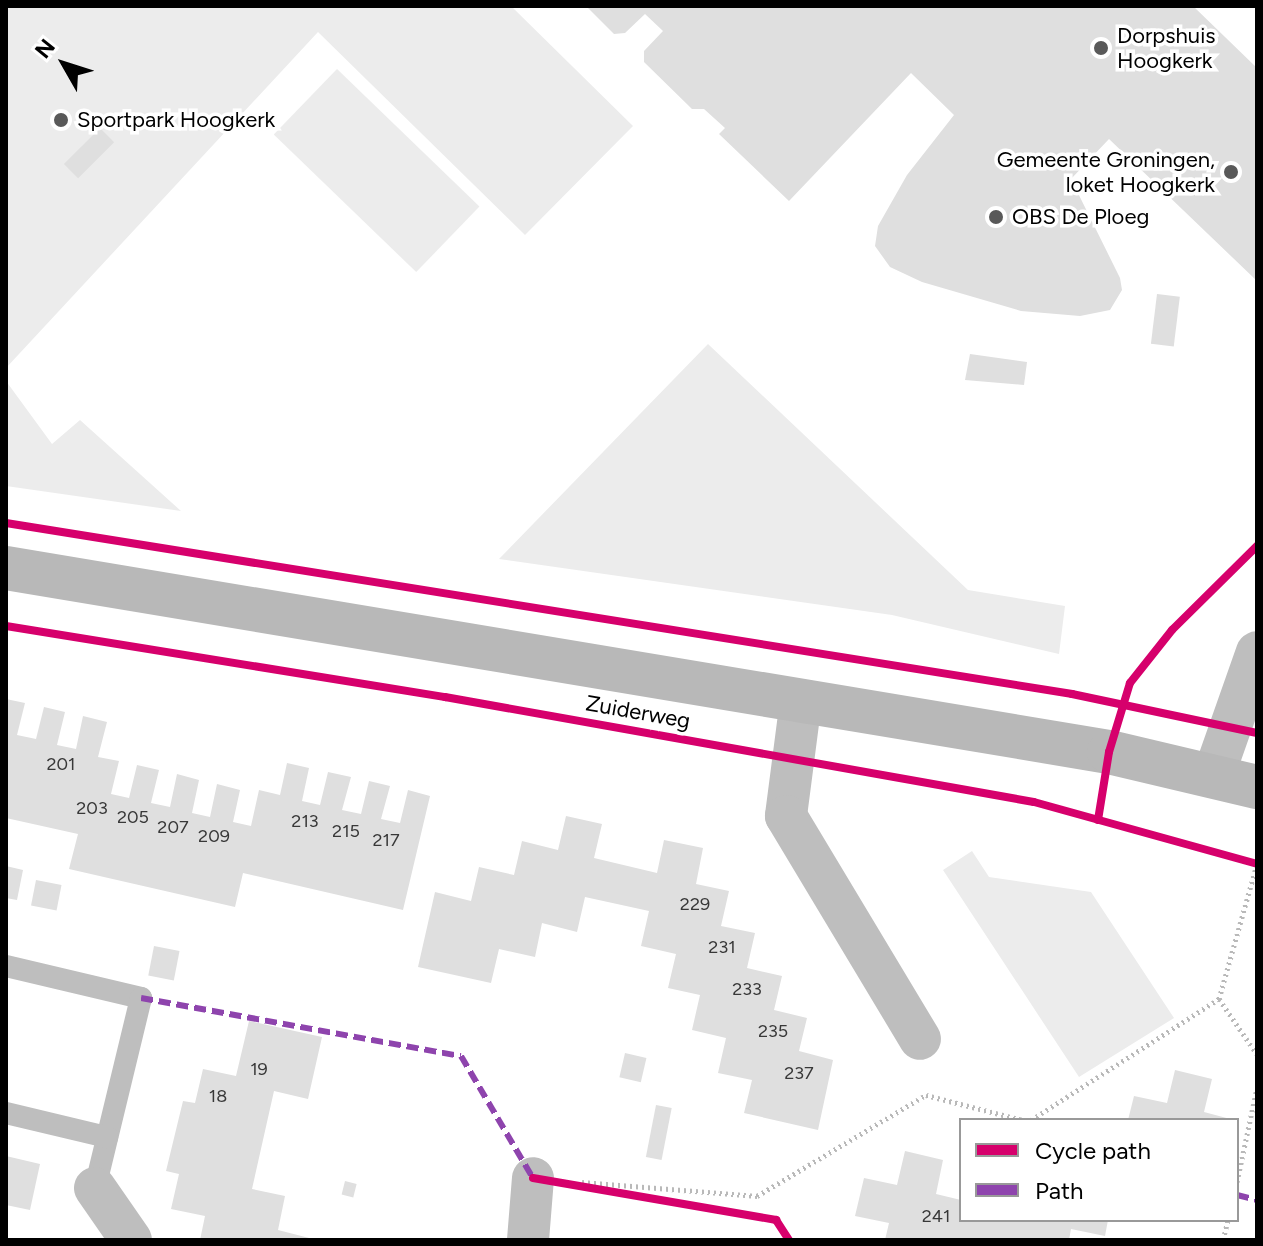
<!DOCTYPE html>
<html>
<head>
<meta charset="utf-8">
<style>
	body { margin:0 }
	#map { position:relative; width:1263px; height:1246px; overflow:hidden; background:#fff; font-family:Figtree,sans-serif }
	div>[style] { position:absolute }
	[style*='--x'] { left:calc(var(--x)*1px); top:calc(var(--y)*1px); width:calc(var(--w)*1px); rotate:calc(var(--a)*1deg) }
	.green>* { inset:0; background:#ececec; transform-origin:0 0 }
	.building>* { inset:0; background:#dfdfdf; transform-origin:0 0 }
	.path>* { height:5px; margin-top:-2.5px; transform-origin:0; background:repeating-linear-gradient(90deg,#b9b9b9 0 2px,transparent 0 6px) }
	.lane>* { height:22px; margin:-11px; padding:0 11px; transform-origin:11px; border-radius:11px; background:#bebebe }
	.street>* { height:42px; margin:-21px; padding:0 21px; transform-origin:21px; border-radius:21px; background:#bebebe }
	.secondary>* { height:44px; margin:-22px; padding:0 22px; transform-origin:22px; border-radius:22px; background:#b8b8b8 }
	.quiet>* { height:6px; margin-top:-3px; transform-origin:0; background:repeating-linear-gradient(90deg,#8e44ad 0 12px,transparent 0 18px) }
	.cycleway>* { height:8px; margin:-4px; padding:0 4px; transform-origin:4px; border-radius:4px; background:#d6006c }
	.dots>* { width:22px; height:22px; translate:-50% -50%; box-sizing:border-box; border:4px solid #fff; border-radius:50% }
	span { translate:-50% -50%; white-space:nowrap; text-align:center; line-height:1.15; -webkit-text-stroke:7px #fff; paint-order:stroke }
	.number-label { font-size:18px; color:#383838 }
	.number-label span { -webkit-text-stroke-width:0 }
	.poi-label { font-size:22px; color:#000 }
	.left { translate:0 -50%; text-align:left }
	.right { translate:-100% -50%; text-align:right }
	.street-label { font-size:22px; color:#000 }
	.frame { position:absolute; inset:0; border:8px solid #000; pointer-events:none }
	.legend { position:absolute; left:959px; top:1118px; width:280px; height:104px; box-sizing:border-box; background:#fff; border:2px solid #999; margin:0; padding:10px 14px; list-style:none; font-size:24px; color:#000 }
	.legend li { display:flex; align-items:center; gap:16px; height:40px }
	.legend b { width:40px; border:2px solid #999 }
	.north { position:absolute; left:24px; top:24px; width:80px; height:80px; -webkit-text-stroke:6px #fff; paint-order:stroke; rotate:309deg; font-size:22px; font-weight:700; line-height:32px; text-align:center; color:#000 }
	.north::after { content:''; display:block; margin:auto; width:28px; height:36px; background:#000; clip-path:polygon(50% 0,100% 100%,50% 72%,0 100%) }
</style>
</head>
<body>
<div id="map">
	<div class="green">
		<i style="clip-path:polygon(6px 6px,511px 6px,633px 126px,525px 235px,318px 32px,6px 368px)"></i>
		<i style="left:337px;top:69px;width:198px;height:91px;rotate:44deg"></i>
		<i style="clip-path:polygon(708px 344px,968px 590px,1065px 606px,1059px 654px,892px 615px,499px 559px)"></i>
		<i style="clip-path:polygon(6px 381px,52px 444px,80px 420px,181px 511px,6px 486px)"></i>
		<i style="clip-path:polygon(972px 851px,989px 877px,1091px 892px,1174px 1018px,1079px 1077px,943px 870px)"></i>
	</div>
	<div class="building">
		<i style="clip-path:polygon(586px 6px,1193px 6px,1257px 68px,1257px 281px,1109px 139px,1071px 179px,1120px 278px,1122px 290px,1110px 310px,1080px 316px,1021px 311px,922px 282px,890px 267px,875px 246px,878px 226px,907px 175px,954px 115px,911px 73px,789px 201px,719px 134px,725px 128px,704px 109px,692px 109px,644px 62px,644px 51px,663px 31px,645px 14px,625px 33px,614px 34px)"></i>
		<i style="left:100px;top:128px;width:20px;height:51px;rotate:45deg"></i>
		<i style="left:1157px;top:294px;width:23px;height:50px;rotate:7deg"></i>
		<i style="clip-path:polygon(970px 354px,1027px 362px,1024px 385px,965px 380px)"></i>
		<i style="clip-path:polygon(6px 699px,25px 703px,17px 735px,36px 739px,44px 707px,65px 712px,57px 745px,76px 749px,83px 716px,107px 722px,98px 757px,119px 761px,111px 794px,129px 798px,137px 765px,159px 770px,151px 803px,170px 807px,177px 774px,199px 780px,192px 813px,210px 817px,217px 784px,240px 790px,233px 822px,251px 826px,259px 790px,280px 795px,287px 763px,309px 768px,302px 801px,320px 805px,328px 772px,351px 777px,342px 810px,361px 814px,369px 781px,390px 786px,381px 819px,400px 823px,408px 790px,430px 796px,403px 910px,243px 873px,235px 907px,69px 869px,78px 834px,6px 818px)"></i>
		<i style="clip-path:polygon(566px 816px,602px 824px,594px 858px,657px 873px,664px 840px,703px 848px,696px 884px,729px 891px,721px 926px,755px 933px,747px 968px,782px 976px,774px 1010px,807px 1018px,799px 1051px,833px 1060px,818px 1130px,744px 1113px,752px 1080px,718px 1073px,726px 1038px,692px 1030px,700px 995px,668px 988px,676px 954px,641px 946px,649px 911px,585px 897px,577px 932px,542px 923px,535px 957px,499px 949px,491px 983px,418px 967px,435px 892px,471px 901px,479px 867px,514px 875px,522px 841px,558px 850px)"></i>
		<i style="clip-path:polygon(6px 866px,23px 870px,17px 900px,6px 898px)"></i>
		<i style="left:36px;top:880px;width:26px;height:26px;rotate:11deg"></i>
		<i style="left:154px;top:946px;width:26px;height:30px;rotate:11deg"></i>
		<i style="clip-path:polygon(249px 1021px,322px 1037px,308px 1099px,274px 1091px,252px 1189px,285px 1196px,278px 1230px,317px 1240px,200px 1240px,205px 1216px,171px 1209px,179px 1174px,166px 1171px,183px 1101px,195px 1103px,203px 1069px,236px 1076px)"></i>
		<i style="left:625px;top:1053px;width:22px;height:25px;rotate:13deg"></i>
		<i style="clip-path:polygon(1175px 1070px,1212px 1079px,1204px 1112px,1234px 1120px,1128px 1120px,1134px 1096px,1167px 1103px)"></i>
		<i style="left:656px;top:1105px;width:16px;height:53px;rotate:11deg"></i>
		<i style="clip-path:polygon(905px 1151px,943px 1160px,936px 1194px,961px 1200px,961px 1220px,1108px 1220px,1105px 1236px,1071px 1229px,1069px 1240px,885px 1240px,889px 1223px,855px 1216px,864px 1178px,897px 1185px)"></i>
		<i style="clip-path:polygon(6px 1156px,40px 1164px,30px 1210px,6px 1205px)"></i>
		<i style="left:345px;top:1181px;width:12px;height:14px;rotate:14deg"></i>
	</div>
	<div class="path">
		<i style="--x:1219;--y:999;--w:67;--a:55.4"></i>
		<i style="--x:1031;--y:1120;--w:224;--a:-32.8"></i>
		<i style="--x:1219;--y:999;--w:140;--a:-74.3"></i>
		<i style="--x:582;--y:1182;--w:176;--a:4.6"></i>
		<i style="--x:757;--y:1196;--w:197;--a:-30.9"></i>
		<i style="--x:926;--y:1095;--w:100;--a:14.5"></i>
		<i style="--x:1237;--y:1182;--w:96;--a:-78"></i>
		<i style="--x:1223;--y:1240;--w:21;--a:-76"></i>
	</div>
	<div class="lane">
		<i style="--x:6;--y:966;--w:139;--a:13.3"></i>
		<i style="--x:141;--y:998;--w:195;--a:103.6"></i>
		<i style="--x:6;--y:1113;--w:104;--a:13.4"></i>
	</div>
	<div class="street">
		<i style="--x:801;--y:700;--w:117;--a:97.4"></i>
		<i style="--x:786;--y:816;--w:260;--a:59"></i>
		<i style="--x:1214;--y:774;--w:129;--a:-70.6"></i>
		<i style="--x:95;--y:1188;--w:63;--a:55.3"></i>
		<i style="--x:528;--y:1240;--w:62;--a:-85.4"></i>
	</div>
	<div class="secondary">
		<i style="--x:6;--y:568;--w:1118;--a:9.47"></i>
		<i style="--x:1109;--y:752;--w:152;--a:13.3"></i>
	</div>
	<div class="quiet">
		<i style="--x:141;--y:998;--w:325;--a:10.3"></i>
		<i style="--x:461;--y:1056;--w:142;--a:59.5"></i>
		<i style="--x:1237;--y:1195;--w:21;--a:14"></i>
	</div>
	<div class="cycleway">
		<i style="--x:6;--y:523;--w:1080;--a:9.11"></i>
		<i style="--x:1072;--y:694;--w:189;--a:11.9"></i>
		<i style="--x:6;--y:626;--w:445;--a:9.2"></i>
		<i style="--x:445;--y:697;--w:598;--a:10.11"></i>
		<i style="--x:1034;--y:802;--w:231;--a:15.5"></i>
		<i style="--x:1098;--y:820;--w:69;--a:-80.8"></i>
		<i style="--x:1109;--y:752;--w:72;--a:-73.1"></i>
		<i style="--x:1130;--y:683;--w:68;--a:-51.6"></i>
		<i style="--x:1172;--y:630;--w:120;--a:-44.7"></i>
		<i style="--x:533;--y:1178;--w:247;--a:9.8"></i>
		<i style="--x:776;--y:1220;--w:24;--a:57"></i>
	</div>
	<div class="dots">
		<i style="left:1101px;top:48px;background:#595959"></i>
		<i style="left:61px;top:120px;background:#595959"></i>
		<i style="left:1231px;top:172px;background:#595959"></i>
		<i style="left:996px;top:217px;background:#595959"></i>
	</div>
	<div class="number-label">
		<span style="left:61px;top:764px">201</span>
		<span style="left:92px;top:808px">203</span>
		<span style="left:133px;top:817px">205</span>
		<span style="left:305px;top:821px">213</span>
		<span style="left:173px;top:827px">207</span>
		<span style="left:346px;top:831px">215</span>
		<span style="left:214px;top:836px">209</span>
		<span style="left:386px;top:840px">217</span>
		<span style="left:695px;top:904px">229</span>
		<span style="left:722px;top:947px">231</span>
		<span style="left:747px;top:989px">233</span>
		<span style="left:773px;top:1031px">235</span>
		<span style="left:259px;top:1069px">19</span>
		<span style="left:799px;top:1073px">237</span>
		<span style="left:218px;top:1096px">18</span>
		<span style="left:936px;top:1216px">241</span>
	</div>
	<div class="poi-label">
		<span class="left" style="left:1117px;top:48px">Dorpshuis<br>Hoogkerk</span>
		<span class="left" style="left:77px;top:120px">Sportpark Hoogkerk</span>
		<span class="right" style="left:1215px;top:172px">Gemeente Groningen,<br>loket Hoogkerk</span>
		<span class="left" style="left:1012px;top:217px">OBS De Ploeg</span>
	</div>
	<div class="street-label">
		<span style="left:638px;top:712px;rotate:10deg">Zuiderweg</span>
	</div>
	<div class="frame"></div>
	<ul class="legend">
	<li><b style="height:10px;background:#d6006c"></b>Cycle path</li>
	<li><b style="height:10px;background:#8e44ad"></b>Path</li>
	</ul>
	<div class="north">N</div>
</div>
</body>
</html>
